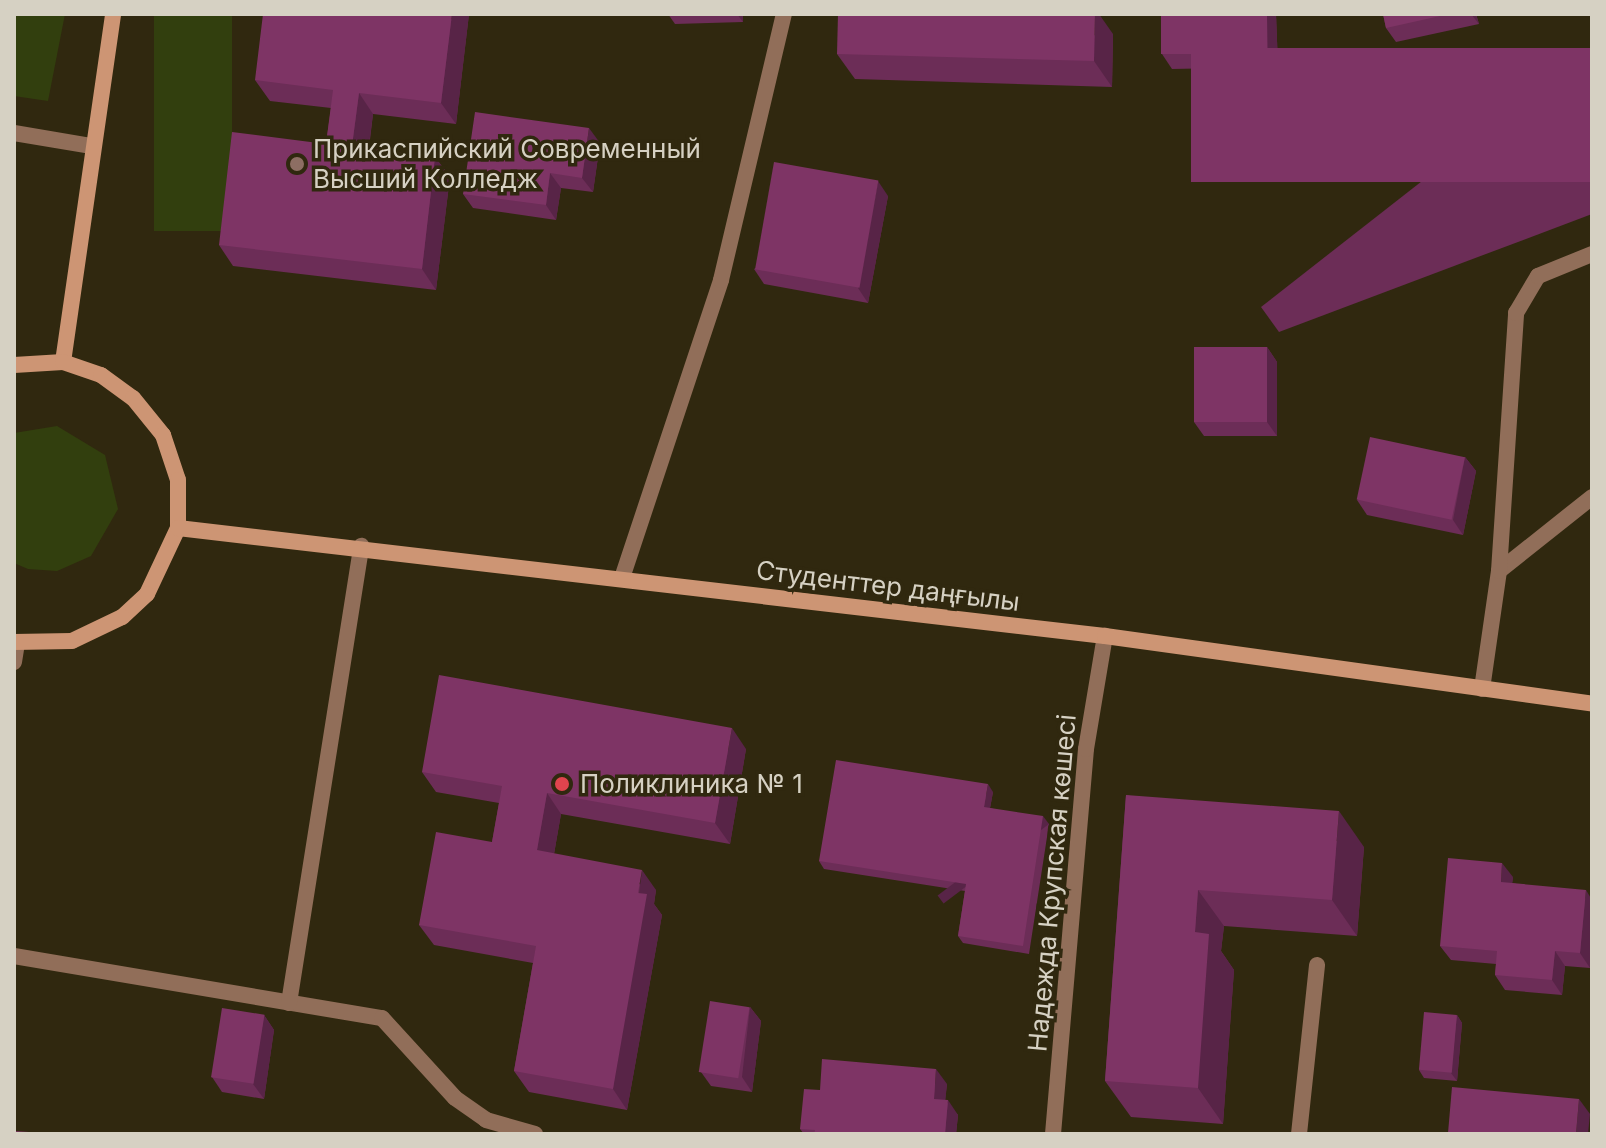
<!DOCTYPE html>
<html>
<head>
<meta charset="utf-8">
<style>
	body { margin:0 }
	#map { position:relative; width:1606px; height:1148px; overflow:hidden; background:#30280f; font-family:Inter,sans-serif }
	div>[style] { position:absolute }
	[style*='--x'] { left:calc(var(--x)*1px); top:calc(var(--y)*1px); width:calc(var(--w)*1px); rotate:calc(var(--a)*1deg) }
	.green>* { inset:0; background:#323f0e; transform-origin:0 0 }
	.lane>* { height:16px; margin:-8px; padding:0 8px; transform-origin:8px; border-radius:8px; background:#916e59 }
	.street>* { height:16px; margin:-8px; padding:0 8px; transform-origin:8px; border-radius:8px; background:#916e59 }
	.secondary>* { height:16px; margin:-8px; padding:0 8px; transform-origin:8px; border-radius:8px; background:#cd9574 }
	.wall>* { inset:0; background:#6c2d57 }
	.shaded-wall>* { inset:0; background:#582447; transform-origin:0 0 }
	.building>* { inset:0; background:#7e3465; transform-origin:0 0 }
	.dots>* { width:22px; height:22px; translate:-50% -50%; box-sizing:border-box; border:4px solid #30280f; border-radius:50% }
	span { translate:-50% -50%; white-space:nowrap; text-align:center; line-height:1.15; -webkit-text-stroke:7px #30280f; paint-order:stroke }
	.poi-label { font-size:26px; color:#d6d1c3 }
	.left { translate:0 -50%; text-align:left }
	.street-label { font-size:26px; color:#d6d1c3 }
	.frame { position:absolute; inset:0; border:16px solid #d6d1c3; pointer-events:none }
</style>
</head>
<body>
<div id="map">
	<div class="green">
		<i style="clip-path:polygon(14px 14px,65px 14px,48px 101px,14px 96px)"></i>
		<i style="left:154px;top:14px;width:78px;height:217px"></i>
		<i style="clip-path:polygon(57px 426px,105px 455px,118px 509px,91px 556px,57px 571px,28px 569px,14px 563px,14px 433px)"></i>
	</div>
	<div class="lane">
		<i style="--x:14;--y:133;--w:79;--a:9.5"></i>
		<i style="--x:1499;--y:571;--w:119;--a:-38.5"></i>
		<i style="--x:1482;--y:689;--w:119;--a:-81.8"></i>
		<i style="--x:1499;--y:571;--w:259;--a:-86.2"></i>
		<i style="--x:1516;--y:313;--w:43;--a:-59.3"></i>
		<i style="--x:1538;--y:276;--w:58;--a:-22.2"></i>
		<i style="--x:14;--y:956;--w:373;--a:9.6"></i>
		<i style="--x:382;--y:1018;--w:108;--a:47.6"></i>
		<i style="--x:455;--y:1098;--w:38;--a:35"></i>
		<i style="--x:486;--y:1120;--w:51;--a:15.9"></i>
		<i style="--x:289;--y:1003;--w:463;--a:-81"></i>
		<i style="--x:1299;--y:1134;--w:170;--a:-83.9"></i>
	</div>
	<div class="street">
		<i style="--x:622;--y:578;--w:314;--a:-71.6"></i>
		<i style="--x:721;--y:280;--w:273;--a:-76.7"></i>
		<i style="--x:14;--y:662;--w:19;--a:-81"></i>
		<i style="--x:1053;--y:1134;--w:386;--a:-85.1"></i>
		<i style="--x:1086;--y:749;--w:115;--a:-80.5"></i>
	</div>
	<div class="secondary">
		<i style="--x:63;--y:362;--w:352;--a:-81.8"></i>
		<i style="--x:14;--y:365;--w:49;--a:-3.5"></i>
		<i style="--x:63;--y:362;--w:40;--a:18.9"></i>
		<i style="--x:101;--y:375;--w:39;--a:36"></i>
		<i style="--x:133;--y:398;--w:48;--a:51"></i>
		<i style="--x:163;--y:435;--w:47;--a:71.6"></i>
		<i style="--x:178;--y:480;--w:48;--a:90"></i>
		<i style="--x:178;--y:528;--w:73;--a:115.2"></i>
		<i style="--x:147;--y:594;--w:34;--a:137"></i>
		<i style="--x:122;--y:617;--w:55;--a:154.4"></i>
		<i style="--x:72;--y:641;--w:58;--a:179"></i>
		<i style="--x:178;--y:528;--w:933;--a:6.65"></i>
		<i style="--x:1105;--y:636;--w:492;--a:7.9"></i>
	</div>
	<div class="wall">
		<i style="clip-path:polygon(469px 14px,456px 124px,373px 114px,369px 148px,435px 157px,450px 177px,436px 290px,233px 266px,219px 245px,326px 144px,331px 108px,270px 101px,255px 80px)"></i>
		<i style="clip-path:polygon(668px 14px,743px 14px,743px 22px,675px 24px)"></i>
		<i style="clip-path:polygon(1161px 14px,1276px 14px,1278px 67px,1172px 69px,1162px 54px)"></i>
		<i style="clip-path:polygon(1383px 14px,1476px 14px,1479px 24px,1396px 42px,1386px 28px)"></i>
		<i style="clip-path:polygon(1113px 34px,1112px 87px,855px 79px,837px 54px)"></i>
		<i style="clip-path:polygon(1592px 48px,1592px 214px,1279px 332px,1261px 307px)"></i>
		<i style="clip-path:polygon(600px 143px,593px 192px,561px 188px,556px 220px,473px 208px,463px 194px)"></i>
		<i style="clip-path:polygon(888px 196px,868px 303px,764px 284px,754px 269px)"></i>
		<i style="clip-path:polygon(1267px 347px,1277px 362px,1277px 436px,1204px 436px,1194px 422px)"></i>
		<i style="clip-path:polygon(1465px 457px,1476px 471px,1463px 535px,1367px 515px,1357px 500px)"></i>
		<i style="clip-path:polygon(746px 749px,730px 844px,561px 814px,554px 854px,656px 890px,654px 904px,662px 915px,627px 1110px,529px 1092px,514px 1071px,533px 963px,434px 945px,419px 925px,492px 842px,499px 803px,436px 792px,422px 772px)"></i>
		<i style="clip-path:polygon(993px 792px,990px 808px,1049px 824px,1029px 954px,963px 943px,958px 936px,965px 891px,824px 869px,819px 861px)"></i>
		<i style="clip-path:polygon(1126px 795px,1364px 847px,1357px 936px,1224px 926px,1221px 951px,1234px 970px,1223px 1124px,1131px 1117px,1105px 1081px)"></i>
		<i style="clip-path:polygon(1513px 877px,1512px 883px,1592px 900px,1592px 949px,1590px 968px,1565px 966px,1562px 995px,1505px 990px,1495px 975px,1496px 964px,1451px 960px,1440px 946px)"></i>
		<i style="clip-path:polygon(750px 1007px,761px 1021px,752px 1092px,711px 1086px,701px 1072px)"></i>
		<i style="clip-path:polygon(264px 1015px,274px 1030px,264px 1099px,222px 1092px,212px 1077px)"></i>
		<i style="clip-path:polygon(1457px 1015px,1462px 1023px,1457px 1081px,1424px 1078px,1419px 1070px)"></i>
		<i style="clip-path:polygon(947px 1084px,945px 1100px,958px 1115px,956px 1134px,804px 1134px,800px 1129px,820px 1090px)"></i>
	</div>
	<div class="shaded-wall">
		<i style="clip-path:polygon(452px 14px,469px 14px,456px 124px,441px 103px)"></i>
		<i style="clip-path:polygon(737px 14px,743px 14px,743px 22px)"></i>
		<i style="clip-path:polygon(1095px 14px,1099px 14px,1113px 34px,1112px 87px,1094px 61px)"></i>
		<i style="clip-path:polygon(1267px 14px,1276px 14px,1278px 67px,1268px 53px)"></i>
		<i style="clip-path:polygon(1471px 14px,1476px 14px,1479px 24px)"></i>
		<i style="clip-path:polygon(359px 93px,373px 114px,366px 167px,352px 146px)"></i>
		<i style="clip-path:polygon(589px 128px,600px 143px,593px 192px,582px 178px)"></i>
		<i style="clip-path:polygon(435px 157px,450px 177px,436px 290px,422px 269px)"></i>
		<i style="clip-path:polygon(550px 173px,561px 188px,556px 220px,546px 205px)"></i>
		<i style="clip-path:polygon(878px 181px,888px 196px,868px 303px,858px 288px)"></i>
		<i style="clip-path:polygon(1267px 347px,1277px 362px,1277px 436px,1267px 422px)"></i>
		<i style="clip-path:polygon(1465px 457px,1476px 471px,1463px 535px,1453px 520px)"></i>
		<i style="clip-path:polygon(732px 728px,746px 749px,730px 844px,715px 823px)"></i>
		<i style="clip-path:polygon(988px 784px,993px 792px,989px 814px,984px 807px)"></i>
		<i style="clip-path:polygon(547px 793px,561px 814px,551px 871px,537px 850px)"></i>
		<i style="clip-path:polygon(1339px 811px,1364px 847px,1357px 936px,1332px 900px)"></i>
		<i style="left:1043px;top:816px;width:10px;height:132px;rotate:53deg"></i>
		<i style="clip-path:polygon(1502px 863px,1513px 877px,1511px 897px,1501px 882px)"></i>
		<i style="clip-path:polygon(642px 870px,656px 890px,654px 904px,662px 915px,627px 1110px,613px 1089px)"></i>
		<i style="clip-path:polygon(1198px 890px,1224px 926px,1221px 951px,1234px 970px,1223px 1124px,1198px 1088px,1195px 932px)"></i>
		<i style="clip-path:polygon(1586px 890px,1592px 900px,1592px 949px,1590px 968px,1580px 953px)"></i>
		<i style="clip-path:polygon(1555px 951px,1565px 966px,1562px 995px,1552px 980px)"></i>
		<i style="clip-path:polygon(750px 1007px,761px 1021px,752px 1092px,742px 1077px)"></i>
		<i style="clip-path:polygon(264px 1015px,274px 1030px,264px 1099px,253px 1084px)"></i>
		<i style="clip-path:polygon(1457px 1015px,1462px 1023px,1457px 1081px,1451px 1073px)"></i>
		<i style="clip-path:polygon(936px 1069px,947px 1084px,944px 1113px,934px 1099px)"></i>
		<i style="clip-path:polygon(1579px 1099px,1590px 1114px,1588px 1134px,1576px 1134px)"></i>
		<i style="clip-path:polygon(948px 1100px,958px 1115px,956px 1134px,945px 1134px)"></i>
	</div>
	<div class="building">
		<i style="clip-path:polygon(263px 14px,452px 14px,441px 103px,359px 93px,352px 146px,435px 157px,422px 269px,219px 245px,232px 132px,326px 144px,333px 90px,255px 80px)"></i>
		<i style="clip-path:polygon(838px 14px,1095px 14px,1094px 61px,837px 54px)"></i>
		<i style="left:1161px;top:14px;width:106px;height:40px"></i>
		<i style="clip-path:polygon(1383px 14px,1449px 14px,1386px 28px)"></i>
		<i style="left:1592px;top:48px;width:134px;height:401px;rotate:90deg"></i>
		<i style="clip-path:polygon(475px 112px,589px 128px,582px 178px,550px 173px,546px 205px,463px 194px)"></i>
		<i style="left:774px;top:162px;width:106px;height:109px;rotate:10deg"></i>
		<i style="left:1194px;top:347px;width:73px;height:75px"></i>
		<i style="left:1370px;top:437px;width:97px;height:64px;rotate:12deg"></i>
		<i style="clip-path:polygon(439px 675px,732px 728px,715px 823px,547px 793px,537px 850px,642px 870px,638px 893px,647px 894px,613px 1089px,514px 1071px,536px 946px,419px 925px,436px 832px,492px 842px,502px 786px,422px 772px)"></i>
		<i style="clip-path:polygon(836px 760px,988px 784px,984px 807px,1043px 816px,1023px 946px,958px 936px,966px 884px,819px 861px)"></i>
		<i style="clip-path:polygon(1126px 795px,1339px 811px,1332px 900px,1198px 890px,1195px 932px,1209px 934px,1198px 1088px,1105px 1081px)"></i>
		<i style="clip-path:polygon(1448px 858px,1502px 863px,1501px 882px,1586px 890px,1580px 953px,1555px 951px,1552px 980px,1495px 975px,1497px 951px,1440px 946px)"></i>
		<i style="left:710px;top:1001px;width:40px;height:72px;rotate:9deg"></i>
		<i style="left:222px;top:1008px;width:43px;height:70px;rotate:9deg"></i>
		<i style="left:1424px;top:1012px;width:33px;height:58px;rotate:5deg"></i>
		<i style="clip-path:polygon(822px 1059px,936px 1069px,934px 1099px,948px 1100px,945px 1134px,814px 1134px,815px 1130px,800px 1129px,804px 1089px,820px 1090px)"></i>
		<i style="clip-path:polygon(1452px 1087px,1579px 1099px,1576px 1134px,1448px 1133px)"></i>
		<i style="clip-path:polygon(14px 1131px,44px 1133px,44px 1134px,14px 1134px)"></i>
	</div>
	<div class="dots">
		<i style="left:297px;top:164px;background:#8d6e63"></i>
		<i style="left:562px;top:784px;background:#e0444e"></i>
	</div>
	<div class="poi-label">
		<span class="left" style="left:313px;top:164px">Прикаспийский Современный<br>Высший Колледж</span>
		<span class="left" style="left:580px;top:784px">Поликлиника № 1</span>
	</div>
	<div class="street-label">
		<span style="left:888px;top:586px;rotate:7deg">Студенттер даңғылы</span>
		<span style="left:1052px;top:883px;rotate:-85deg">Надежда Крупская көшесі</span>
	</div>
	<div class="frame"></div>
</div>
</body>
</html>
